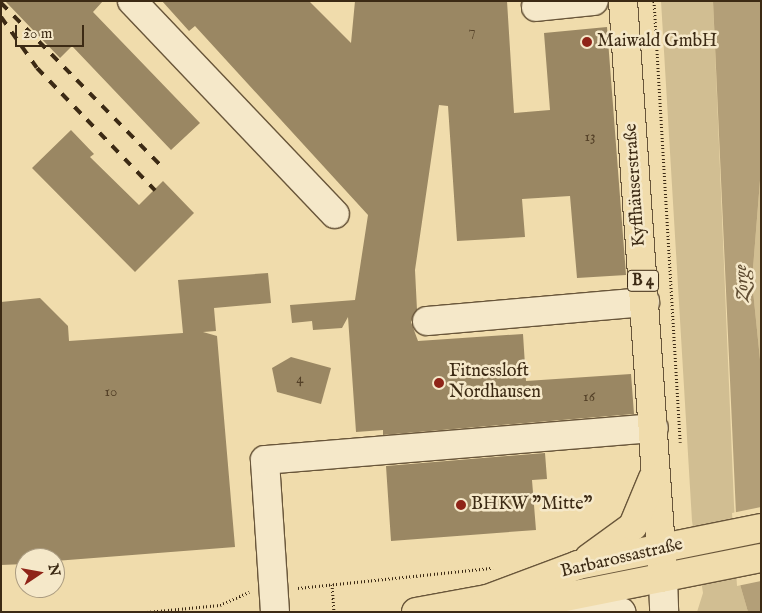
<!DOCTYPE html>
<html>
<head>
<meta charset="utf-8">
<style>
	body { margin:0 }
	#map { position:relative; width:762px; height:613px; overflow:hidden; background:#f0dcac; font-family:"IM FELL English",serif }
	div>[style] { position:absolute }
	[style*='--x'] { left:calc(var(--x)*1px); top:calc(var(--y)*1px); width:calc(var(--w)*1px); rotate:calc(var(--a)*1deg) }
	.green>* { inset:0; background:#d1be92 }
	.water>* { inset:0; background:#b39f78 }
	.pier>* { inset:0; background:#f0dcac }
	.building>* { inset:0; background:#9a8763 }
	.path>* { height:3px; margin-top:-1.5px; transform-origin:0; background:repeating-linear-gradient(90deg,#3c2a14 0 1px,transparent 0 3.5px) }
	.roads { filter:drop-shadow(1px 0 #69563a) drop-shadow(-1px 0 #69563a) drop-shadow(0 1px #69563a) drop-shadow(0 -1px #69563a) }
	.minor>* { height:28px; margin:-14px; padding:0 14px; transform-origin:14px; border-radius:14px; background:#f5e8c9 }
	.major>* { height:28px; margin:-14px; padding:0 14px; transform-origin:14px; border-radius:14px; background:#f0dcac }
	.rail>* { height:4px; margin-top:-2px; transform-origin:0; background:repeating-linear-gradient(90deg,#3c2a14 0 9px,transparent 0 18px) }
	.dots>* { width:14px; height:14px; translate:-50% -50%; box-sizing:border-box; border:2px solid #f5e8c9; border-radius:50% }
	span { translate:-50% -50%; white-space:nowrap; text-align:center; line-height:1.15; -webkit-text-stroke:5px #f5e8c9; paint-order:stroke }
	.number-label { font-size:15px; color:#544128 }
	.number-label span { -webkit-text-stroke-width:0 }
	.shield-label span { padding:1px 4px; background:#f5e8c9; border:1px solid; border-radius:4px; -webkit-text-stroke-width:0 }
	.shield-label { font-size:16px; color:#3c2a14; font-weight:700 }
	.poi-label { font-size:18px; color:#3c2a14 }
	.left { translate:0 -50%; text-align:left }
	.street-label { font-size:18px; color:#3c2a14 }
	.water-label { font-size:19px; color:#604d32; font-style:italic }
	.frame { position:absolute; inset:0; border:2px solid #3c2a14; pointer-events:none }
	.north { position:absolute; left:15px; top:548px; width:50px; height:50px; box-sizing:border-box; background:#f5e8c9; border:1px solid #ab9c81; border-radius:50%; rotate:78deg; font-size:14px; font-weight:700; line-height:20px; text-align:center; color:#3c2a14 }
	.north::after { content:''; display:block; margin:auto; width:18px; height:22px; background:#8f2418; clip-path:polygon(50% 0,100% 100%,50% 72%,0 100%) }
	.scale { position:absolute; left:15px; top:25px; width:69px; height:22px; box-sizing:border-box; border:2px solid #3c2a14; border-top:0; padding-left:6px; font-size:15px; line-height:18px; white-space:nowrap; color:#3c2a14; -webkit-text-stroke:4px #f5e8c9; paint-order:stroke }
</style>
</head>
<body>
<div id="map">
	<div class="green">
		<i style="clip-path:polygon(661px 1px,713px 1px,734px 505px,739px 581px,748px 612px,697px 612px,703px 593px,692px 521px)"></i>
		<i style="clip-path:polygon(761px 168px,761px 369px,752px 281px)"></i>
	</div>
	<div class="water">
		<i style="clip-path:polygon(713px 1px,761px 1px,761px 168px,752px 281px,761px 369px,761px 612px,748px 612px,739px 581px)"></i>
	</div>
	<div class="pier">
		<i style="clip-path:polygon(761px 507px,761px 581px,737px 586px,732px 513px)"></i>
	</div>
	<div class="building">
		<i style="clip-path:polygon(5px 1px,103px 1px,93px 12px,200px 123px,171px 150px,72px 46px,60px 58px)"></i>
		<i style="clip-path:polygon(162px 1px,309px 1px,351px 43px,355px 1px,507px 1px,514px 113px,550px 110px,544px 33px,607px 27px,626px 275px,577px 278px,570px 196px,522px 199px,525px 237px,457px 241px,448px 106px,439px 105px,415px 270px,417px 310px,411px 322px,418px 341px,523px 334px,526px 381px,631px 374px,634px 414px,383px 435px,383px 430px,356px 432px,348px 317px,342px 328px,313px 330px,312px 321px,292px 323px,290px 305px,355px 300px,368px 215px,195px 26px,189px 31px)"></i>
		<i style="clip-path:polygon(71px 130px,94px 154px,90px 157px,139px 205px,163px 181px,194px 213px,135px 272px,32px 168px)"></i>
		<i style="clip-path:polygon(268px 273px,271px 303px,214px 308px,216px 331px,203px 332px,217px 336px,235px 547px,55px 561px,25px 558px,25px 564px,1px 565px,1px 302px,40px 298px,68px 326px,69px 341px,183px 333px,178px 280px)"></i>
		<i style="clip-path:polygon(291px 357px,331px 368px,321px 404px,277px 392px,272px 368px)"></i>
		<i style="clip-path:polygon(545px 453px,547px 479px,532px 480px,536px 530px,391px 541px,386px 466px)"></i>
	</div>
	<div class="path">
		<i style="--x:654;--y:1;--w:442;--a:86.6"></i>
		<i style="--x:332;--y:584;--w:28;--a:86"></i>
		<i style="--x:298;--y:588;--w:196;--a:-5.9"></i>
		<i style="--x:147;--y:612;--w:73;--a:-5.5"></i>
		<i style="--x:220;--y:605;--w:32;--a:-24"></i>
	</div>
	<div class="roads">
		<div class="minor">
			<i style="--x:132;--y:1;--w:294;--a:46.4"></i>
			<i style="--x:536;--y:7;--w:58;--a:-5.9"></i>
			<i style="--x:427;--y:321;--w:219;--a:-5"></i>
			<i style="--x:663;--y:578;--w:34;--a:88"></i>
			<i style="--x:554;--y:603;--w:68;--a:7.7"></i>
			<i style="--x:275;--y:612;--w:152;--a:-93.8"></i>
			<i style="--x:265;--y:460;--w:390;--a:-4.7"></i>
		</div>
		<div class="major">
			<i style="--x:623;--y:1;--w:578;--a:86.03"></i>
			<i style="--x:589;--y:558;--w:54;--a:-36"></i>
			<i style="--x:633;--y:526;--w:52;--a:-67.4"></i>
			<i style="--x:499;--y:600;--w:41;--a:2.8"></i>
			<i style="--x:540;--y:602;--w:225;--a:-11.3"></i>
			<i style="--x:416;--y:612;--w:72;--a:-10.4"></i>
			<i style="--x:487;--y:599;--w:97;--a:-20.5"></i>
			<i style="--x:578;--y:565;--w:187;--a:-11.4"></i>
		</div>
	</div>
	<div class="rail">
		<i style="--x:1;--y:3;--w:226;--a:45.5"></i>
		<i style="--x:1;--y:17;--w:62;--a:54.8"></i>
		<i style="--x:37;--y:68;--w:170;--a:46"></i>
	</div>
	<div class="dots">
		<i style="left:587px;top:42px;background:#8f2418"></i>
		<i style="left:439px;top:383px;background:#8f2418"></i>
		<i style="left:461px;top:505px;background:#8f2418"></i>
	</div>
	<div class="number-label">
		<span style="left:472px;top:31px">7</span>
		<span style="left:590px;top:137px">13</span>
		<span style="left:300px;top:379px">4</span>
		<span style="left:111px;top:392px">10</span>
		<span style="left:589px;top:397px">16</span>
	</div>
	<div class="shield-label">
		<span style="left:643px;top:281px">B 4</span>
	</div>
	<div class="poi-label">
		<span class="left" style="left:597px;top:42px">Maiwald GmbH</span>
		<span class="left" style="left:449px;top:383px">Fitnessloft<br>Nordhausen</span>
		<span class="left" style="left:471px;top:505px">BHKW "Mitte"</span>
	</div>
	<div class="street-label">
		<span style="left:636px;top:185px;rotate:-94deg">Kyffhäuserstraße</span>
		<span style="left:622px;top:559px;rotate:-13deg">Barbarossastraße</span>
	</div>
	<div class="water-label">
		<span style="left:743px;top:283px;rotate:-94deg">Zorge</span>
	</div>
	<div class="frame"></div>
	<div class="north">N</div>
	<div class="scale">20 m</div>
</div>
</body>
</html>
